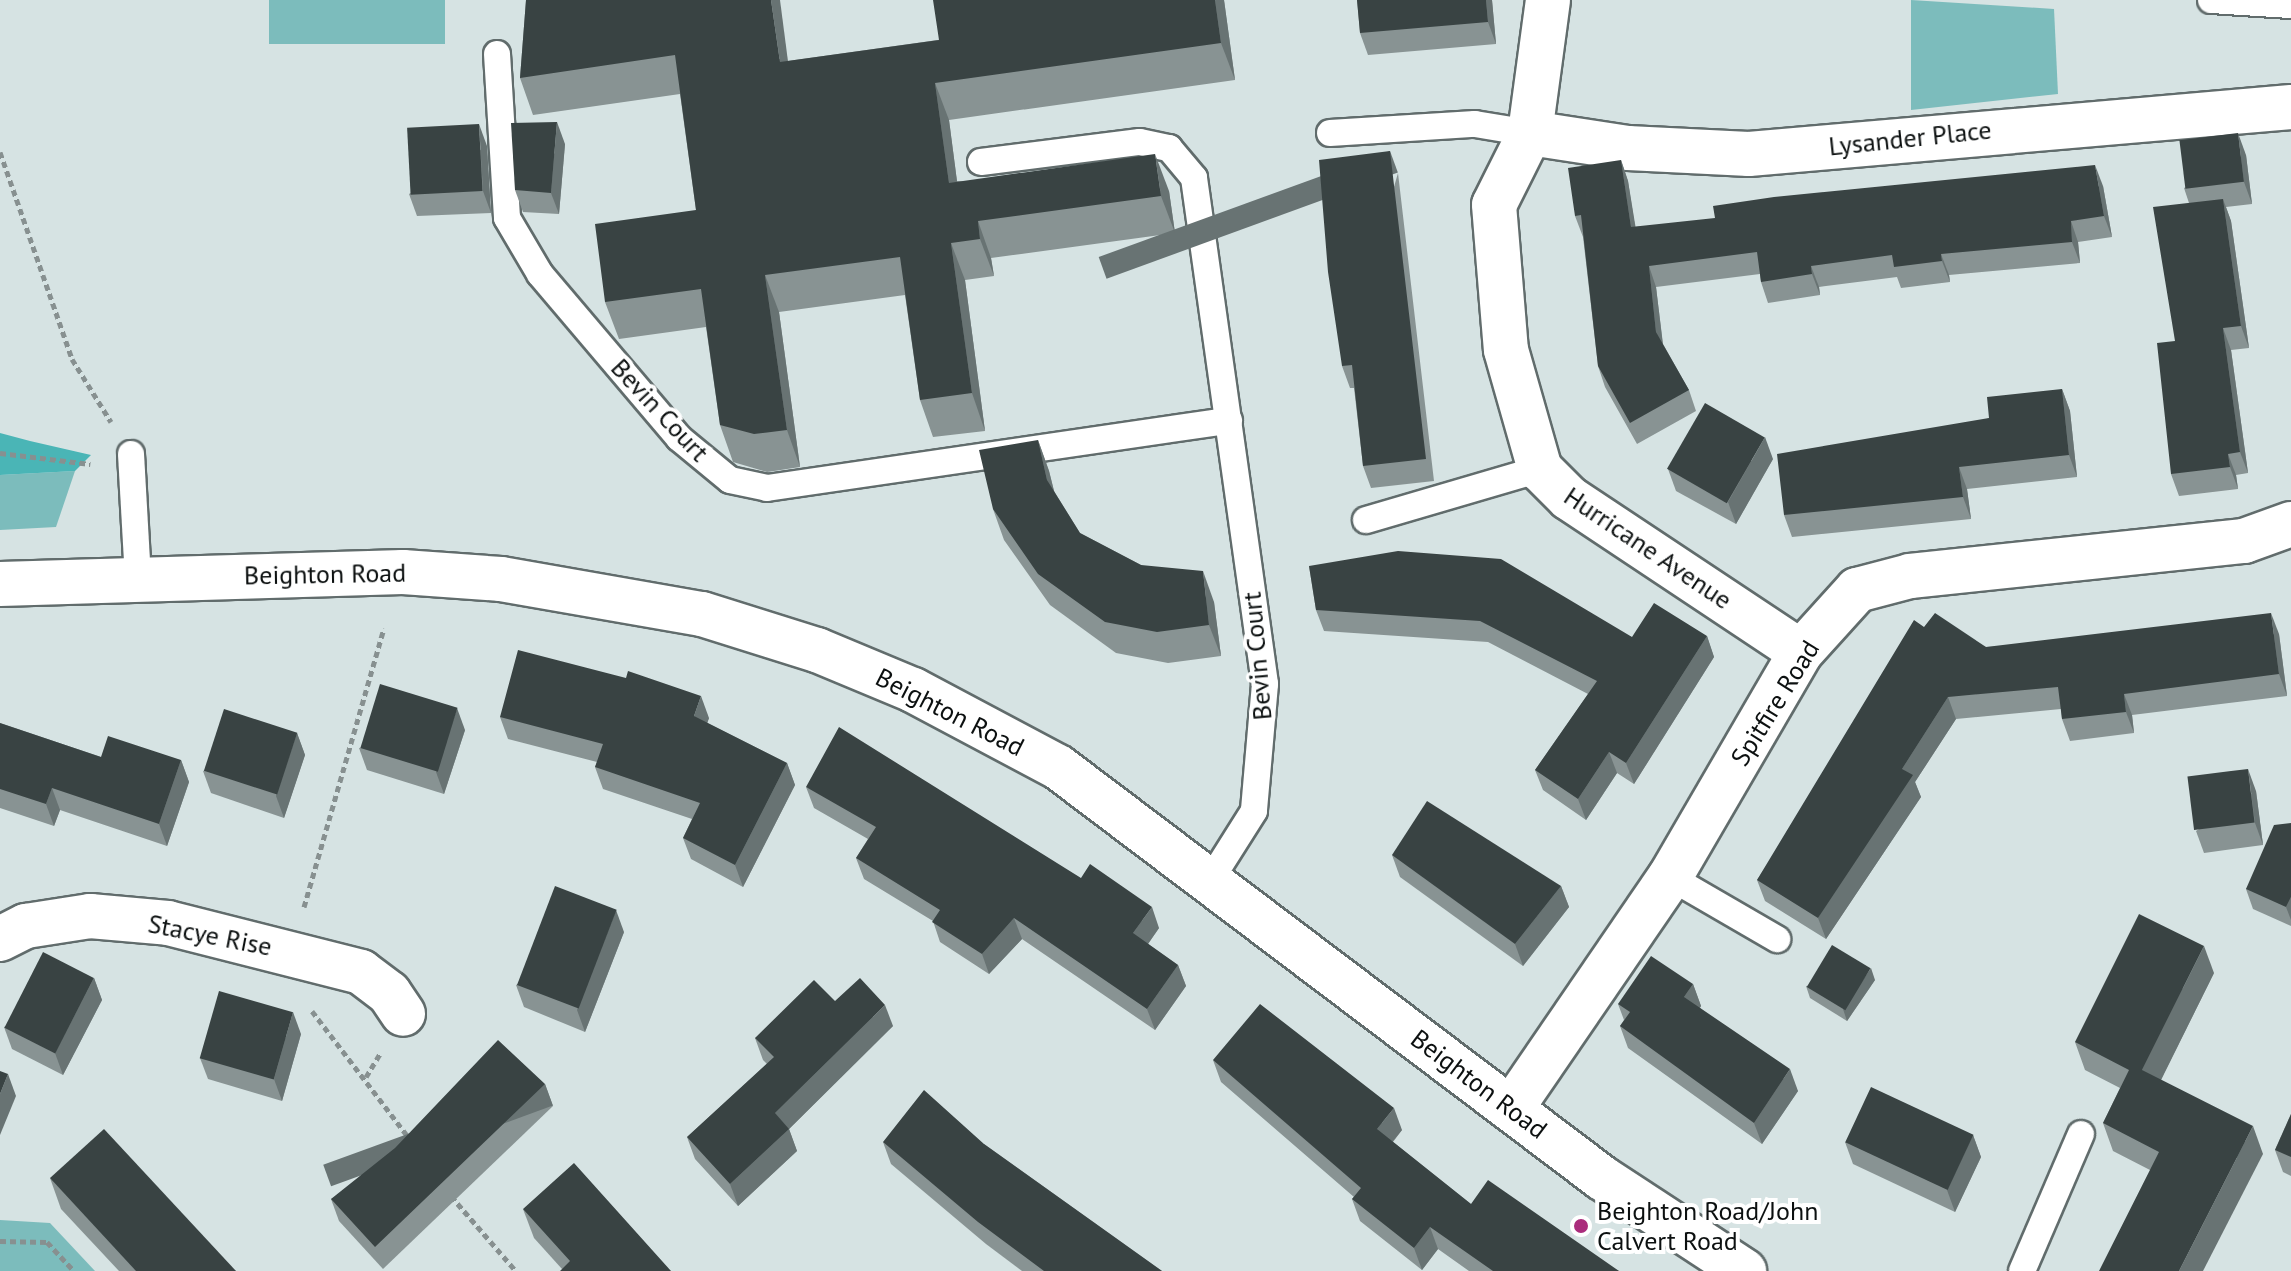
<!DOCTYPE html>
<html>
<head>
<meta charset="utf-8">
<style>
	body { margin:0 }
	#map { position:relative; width:2291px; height:1271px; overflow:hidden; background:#d6e3e3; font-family:"PT Sans",sans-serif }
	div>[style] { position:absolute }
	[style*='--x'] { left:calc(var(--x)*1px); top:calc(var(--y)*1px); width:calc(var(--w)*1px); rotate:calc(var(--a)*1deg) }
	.green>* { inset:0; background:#7cbcbc; transform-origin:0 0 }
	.forest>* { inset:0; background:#4ab5b6 }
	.path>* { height:5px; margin-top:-2.5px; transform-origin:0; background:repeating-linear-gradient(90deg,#879090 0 6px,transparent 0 10px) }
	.roads { filter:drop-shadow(2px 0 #616c6c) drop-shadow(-2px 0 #616c6c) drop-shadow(0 2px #616c6c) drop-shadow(0 -2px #616c6c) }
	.lane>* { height:26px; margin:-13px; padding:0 13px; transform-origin:13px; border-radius:13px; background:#fff }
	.street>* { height:44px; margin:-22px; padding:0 22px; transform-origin:22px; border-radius:22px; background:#fff }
	.secondary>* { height:44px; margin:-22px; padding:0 22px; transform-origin:22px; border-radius:22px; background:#fff }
	.wall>* { inset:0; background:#889393 }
	.shaded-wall>* { inset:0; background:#687373; transform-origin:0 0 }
	.building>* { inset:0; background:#394343; transform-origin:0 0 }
	.dots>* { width:22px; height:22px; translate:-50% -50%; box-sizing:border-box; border:4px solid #fff; border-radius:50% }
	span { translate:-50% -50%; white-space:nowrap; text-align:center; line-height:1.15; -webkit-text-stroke:8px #fff; paint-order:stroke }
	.street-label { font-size:26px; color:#0c1010 }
	.poi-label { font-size:26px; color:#0c1010 }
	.left { translate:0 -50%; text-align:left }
</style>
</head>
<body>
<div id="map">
	<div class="green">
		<i style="left:269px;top:0;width:176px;height:44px"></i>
		<i style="clip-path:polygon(1911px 0,2054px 9px,2058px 94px,1911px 110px)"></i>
		<i style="clip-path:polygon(75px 471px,56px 527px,0 530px,0 475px)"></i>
		<i style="clip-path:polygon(0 1220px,50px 1223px,95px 1271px,0 1271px)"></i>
	</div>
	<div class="forest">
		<i style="clip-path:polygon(0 433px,30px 441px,91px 455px,75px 471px,0 475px)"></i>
	</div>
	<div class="path">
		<i style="--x:0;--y:152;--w:219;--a:70.8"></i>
		<i style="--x:72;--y:359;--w:74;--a:58.2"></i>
		<i style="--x:0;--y:453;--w:91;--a:7"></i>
		<i style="--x:304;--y:907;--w:290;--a:-74"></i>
		<i style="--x:312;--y:1011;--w:161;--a:52.6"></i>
		<i style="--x:366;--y:1077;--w:27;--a:-59"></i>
		<i style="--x:451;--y:1196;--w:99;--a:49.1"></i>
		<i style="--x:0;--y:1241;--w:47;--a:1.2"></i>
		<i style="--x:47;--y:1242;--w:40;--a:47"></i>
	</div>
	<div class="roads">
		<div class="lane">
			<i style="--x:2211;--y:0;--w:80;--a:3.6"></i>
			<i style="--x:497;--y:54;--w:164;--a:86.5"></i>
			<i style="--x:507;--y:218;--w:65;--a:59.5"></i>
			<i style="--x:540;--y:274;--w:215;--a:49.7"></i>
			<i style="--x:679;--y:438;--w:66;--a:39.5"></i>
			<i style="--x:730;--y:480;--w:38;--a:12"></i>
			<i style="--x:767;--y:488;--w:467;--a:-8.3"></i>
			<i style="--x:1330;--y:133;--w:145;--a:-3.6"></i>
			<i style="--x:1475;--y:124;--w:56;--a:9.3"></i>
			<i style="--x:981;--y:162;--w:160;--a:-7.2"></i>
			<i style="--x:1140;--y:142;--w:30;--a:12"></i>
			<i style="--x:1169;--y:148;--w:39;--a:50"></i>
			<i style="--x:1194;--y:178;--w:511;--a:82.01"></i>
			<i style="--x:1265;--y:684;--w:127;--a:95"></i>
			<i style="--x:1254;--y:811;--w:80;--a:122.3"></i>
			<i style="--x:131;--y:454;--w:125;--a:86.8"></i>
			<i style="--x:1366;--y:520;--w:181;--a:-16.3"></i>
			<i style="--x:1670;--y:877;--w:124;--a:30.1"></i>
			<i style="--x:2022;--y:1271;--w:149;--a:-66.7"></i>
		</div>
		<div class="street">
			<i style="--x:1548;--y:0;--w:134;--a:97.7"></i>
			<i style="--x:1530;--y:133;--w:80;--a:116.6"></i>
			<i style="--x:1494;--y:205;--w:145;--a:85.3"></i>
			<i style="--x:1506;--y:350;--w:124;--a:74.1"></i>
			<i style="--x:1540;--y:469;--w:41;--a:45"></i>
			<i style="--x:1569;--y:498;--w:278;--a:33.6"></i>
			<i style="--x:1530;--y:133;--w:99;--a:8.7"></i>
			<i style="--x:1628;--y:148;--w:121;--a:2.8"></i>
			<i style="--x:1749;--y:154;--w:544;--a:-4.96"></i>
			<i style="--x:0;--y:939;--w:29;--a:-27"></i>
			<i style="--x:26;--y:926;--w:65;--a:-8.9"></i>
			<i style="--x:90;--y:916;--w:78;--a:5.1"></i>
			<i style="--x:168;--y:923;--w:199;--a:14.2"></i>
			<i style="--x:361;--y:972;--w:35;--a:37"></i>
			<i style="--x:389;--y:993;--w:25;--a:56"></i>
			<i style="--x:1511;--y:1109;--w:281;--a:-55.6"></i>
			<i style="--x:1670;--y:877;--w:260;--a:-59.8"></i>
			<i style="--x:1801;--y:652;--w:84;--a:-47.9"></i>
			<i style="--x:1857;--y:590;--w:55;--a:-14.8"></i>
			<i style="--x:1910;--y:576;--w:336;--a:-6"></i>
			<i style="--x:2244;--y:541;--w:50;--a:-19.9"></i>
		</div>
		<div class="secondary">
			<i style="--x:0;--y:584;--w:403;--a:-1.7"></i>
			<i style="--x:403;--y:572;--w:98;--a:4.1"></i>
			<i style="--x:501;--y:579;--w:204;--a:9.9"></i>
			<i style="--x:702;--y:614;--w:121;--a:17.4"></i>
			<i style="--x:817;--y:650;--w:104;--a:22.6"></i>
			<i style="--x:913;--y:690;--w:164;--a:28"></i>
			<i style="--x:1058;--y:767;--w:682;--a:37.07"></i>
			<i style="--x:1602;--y:1178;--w:170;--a:33.2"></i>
		</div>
	</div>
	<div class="wall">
		<i style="clip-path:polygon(526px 0,788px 61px,1224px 0,1235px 80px,949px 120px,957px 181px,1169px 191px,1175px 233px,991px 258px,994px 276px,965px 280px,985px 431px,933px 437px,920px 400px,905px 295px,779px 312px,800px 467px,767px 472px,733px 462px,720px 425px,706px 327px,619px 339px,605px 302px,696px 210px,680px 94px,533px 115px,520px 78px)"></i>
		<i style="clip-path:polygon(1357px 0,1492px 0,1496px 44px,1368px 55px,1360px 33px)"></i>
		<i style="clip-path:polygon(565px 144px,559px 214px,523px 212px,515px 190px)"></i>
		<i style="clip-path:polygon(487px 146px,491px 213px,417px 216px,409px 194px)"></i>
		<i style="clip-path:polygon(2246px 155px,2252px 204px,2226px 207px,2231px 221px,2249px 348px,2231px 350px,2248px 473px,2236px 475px,2238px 489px,2179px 496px,2171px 474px,2175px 341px,2189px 203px,2184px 188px)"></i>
		<i style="clip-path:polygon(1621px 160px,1628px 181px,1635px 227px,2103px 186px,2112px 237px,2078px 242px,2080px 263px,1949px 275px,1950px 282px,1901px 288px,1897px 277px,1819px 287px,1820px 295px,1768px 303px,1761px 282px,1760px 274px,1656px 287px,1663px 344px,1689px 390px,1696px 411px,1637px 444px,1605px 387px,1598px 366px,1583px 237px,1575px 216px)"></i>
		<i style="clip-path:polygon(1398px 173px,1434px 481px,1371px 488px,1363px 466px,1354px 388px,1350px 388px,1342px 366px)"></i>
		<i style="clip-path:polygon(2062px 389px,2070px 411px,2077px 477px,1967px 489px,1971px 519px,1792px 537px,1784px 515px,1989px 418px)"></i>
		<i style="clip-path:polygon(1038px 440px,1049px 471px,1054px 491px,1080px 533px,1141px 565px,1214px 602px,1221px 656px,1168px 663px,1116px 653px,1050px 605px,1004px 540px,993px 509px)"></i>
		<i style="clip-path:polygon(1773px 459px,1736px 524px,1676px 491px,1668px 469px)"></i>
		<i style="clip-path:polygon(1309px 566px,1632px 637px,1707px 636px,1714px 657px,1634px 784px,1617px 773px,1586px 820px,1543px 790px,1535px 770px,1588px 694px,1488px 642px,1324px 631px,1316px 610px)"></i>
		<i style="clip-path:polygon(1924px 627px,1986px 647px,2279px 634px,2287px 696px,2132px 715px,2134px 733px,2070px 741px,2062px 719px,2061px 709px,1956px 719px,1915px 782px,1921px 797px,1826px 939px,1765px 901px,1757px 880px)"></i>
		<i style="clip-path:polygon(500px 717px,709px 718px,707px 723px,787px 763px,795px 785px,743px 887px,691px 859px,683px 838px,692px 819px,603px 789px,595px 767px,597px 762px,508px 739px)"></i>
		<i style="clip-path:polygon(0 723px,101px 757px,181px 760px,189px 782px,167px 846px,60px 810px,54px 826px,0 808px)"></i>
		<i style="clip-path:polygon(465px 730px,444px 794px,367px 770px,359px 748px)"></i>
		<i style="clip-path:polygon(297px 733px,305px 755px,284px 818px,211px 793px,203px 771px)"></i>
		<i style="clip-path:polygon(806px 787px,1159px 928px,1148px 944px,1178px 965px,1186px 986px,1155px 1030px,1022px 939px,989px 974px,940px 942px,933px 921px,864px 879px,856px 858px,868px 839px,814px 808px)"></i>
		<i style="clip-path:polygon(2256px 791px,2263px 845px,2204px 853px,2196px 831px)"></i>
		<i style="clip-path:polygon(2291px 823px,2291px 926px,2253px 909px,2246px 889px)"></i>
		<i style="clip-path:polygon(1392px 855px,1561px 886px,1569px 907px,1523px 966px,1400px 877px)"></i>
		<i style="clip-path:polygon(624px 932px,585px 1032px,524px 1007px,516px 985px)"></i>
		<i style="clip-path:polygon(2214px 973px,2161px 1080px,2263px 1154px,2150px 1170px,2113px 1151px,2103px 1123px,2120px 1088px,2085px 1070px,2075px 1042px)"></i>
		<i style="clip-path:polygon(94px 978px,102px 1000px,63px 1075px,12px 1049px,4px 1027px)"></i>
		<i style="clip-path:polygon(1875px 980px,1847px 1021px,1810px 998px,1806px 986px)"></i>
		<i style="clip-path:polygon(1693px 984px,1701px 1006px,1700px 1008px,1798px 1091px,1762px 1144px,1628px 1048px,1620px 1026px,1624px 1020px,1618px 1004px)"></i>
		<i style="clip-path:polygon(835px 1001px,893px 1026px,789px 1129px,797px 1151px,738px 1206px,695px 1159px,687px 1137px,767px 1064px,763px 1060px,755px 1038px)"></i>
		<i style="clip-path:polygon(301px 1034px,282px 1101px,208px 1079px,200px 1058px)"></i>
		<i style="clip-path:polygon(1213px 1060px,1402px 1130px,1393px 1142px,1471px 1204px,1619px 1271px,1469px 1271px,1438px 1249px,1422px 1270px,1360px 1221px,1352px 1199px,1354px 1197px,1221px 1082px)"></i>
		<i style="clip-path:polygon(545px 1084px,553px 1106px,383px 1269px,339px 1221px,331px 1199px)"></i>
		<i style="clip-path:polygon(2291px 1114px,2291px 1176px,2283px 1172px,2275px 1150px)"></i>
		<i style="clip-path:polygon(1973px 1135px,1981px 1157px,1955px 1212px,1853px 1164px,1845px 1142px)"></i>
		<i style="clip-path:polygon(883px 1142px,984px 1144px,1162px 1271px,1022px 1271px,986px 1244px,891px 1164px)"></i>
		<i style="clip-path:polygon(50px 1178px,236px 1271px,119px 1271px,61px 1209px)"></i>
		<i style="clip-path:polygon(523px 1209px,671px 1271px,562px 1269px,534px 1238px)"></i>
	</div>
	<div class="shaded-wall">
		<i style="clip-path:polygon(771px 0,780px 0,793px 100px,780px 62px)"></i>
		<i style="clip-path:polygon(1215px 0,1224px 0,1235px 80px,1221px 43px)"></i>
		<i style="clip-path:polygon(1486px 0,1492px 0,1496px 44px,1488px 22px)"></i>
		<i style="clip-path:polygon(935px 83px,949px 120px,962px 220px,949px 183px)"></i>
		<i style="clip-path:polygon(557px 122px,565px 144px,559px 214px,551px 193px)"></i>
		<i style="clip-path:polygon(479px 124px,487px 146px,491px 213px,483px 191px)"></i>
		<i style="clip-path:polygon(2238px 133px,2246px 155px,2252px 204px,2244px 182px)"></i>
		<i style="left:1390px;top:151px;width:23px;height:310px;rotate:70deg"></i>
		<i style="clip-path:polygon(1155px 154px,1169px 191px,1175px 233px,1161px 196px)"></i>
		<i style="clip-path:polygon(1621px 160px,1628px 181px,1639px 248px,1631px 227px)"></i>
		<i style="clip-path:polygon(2095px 165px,2103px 186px,2112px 237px,2104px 216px)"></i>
		<i style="clip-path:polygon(2223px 199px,2231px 221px,2249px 348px,2241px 326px)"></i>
		<i style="clip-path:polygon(978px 221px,991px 258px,994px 276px,980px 239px)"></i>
		<i style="clip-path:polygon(2071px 221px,2078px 242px,2080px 263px,2072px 242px)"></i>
		<i style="clip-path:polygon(951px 243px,965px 280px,985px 431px,972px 393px)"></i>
		<i style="clip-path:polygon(1941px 254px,1949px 275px,1950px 282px,1942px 261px)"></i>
		<i style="clip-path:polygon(1649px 266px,1656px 287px,1664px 354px,1656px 332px)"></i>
		<i style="clip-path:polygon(1811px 266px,1819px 287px,1820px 295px,1812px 274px)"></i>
		<i style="clip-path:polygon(765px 275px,779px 312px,800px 467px,787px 430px)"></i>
		<i style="clip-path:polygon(2223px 328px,2231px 350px,2248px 473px,2240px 452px)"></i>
		<i style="clip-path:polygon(2062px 389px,2070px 411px,2077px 477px,2069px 455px)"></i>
		<i style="clip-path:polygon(1765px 437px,1773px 459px,1736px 524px,1728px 502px)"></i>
		<i style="clip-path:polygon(1038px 440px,1049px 471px,1059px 511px,1047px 480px)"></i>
		<i style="clip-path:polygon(2228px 454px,2236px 475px,2238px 489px,2230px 467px)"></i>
		<i style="clip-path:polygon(1959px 467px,1967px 489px,1971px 519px,1963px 497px)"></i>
		<i style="clip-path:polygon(1203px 571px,1214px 602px,1221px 656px,1209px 625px)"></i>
		<i style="clip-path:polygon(2271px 613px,2279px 634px,2287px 696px,2279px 674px)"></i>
		<i style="clip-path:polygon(1707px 636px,1714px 657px,1634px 784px,1626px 763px)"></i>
		<i style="clip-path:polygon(2124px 694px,2132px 715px,2134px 733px,2126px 712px)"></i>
		<i style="clip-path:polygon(701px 696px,709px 718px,702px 738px,694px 716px)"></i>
		<i style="clip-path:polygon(1948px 697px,1956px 719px,1915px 782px,1921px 797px,1826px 939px,1818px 918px,1902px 769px)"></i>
		<i style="clip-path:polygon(457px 708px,465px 730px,444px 794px,436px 772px)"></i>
		<i style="clip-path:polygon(297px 733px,305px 755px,284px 818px,276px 796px)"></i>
		<i style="clip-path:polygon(1609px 752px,1617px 773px,1586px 820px,1578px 799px)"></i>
		<i style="clip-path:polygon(181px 760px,189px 782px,167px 846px,159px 824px)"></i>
		<i style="clip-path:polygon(787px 763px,795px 785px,743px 887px,735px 865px)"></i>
		<i style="clip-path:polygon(2248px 769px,2256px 791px,2263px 845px,2255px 823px)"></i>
		<i style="clip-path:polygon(52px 788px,60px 810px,54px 826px,46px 804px)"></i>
		<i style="clip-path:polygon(1561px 886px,1569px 907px,1523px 966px,1515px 944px)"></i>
		<i style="clip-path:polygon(2291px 897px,2291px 920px,2286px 907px)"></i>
		<i style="clip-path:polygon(1152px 907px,1159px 928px,1141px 954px,1133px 933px)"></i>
		<i style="clip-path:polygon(616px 910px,624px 932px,585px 1032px,577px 1010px)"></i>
		<i style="clip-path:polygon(1014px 918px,1022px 939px,989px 974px,982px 954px)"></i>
		<i style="clip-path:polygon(2204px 946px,2214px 973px,2152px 1098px,2142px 1070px)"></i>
		<i style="clip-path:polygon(1178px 965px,1186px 986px,1155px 1030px,1147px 1009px)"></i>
		<i style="clip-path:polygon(1871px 968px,1875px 980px,1847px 1021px,1843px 1009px)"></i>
		<i style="clip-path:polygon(94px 978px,102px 1000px,63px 1075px,55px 1053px)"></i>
		<i style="clip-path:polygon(1693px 984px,1701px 1006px,1692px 1019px,1684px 997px)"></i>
		<i style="clip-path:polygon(885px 1005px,893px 1026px,783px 1135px,775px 1113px)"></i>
		<i style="clip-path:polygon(293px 1012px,301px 1034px,282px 1101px,274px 1079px)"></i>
		<i style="clip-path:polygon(1790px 1069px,1798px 1091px,1762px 1144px,1754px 1123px)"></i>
		<i style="clip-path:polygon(8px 1074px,16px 1096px,0 1135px,0 1094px)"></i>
		<i style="left:545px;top:1084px;width:23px;height:236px;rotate:70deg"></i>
		<i style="clip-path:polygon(1394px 1108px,1402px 1130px,1385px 1151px,1377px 1129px)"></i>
		<i style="clip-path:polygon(2253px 1126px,2263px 1154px,2203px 1271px,2179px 1271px)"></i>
		<i style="clip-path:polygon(789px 1129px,797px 1151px,738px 1206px,730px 1184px)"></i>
		<i style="clip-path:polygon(1973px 1135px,1981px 1157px,1955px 1212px,1947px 1190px)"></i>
		<i style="clip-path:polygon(1430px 1227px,1438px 1249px,1422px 1270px,1414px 1248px)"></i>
	</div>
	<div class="building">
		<i style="clip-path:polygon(526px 0,771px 0,780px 62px,939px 40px,933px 0,1215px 0,1221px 43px,935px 83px,949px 183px,1155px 154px,1161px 196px,978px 221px,980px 239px,951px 243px,972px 393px,920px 400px,900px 257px,765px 275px,787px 430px,754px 434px,720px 425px,701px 289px,605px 302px,595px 224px,696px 210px,675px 55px,520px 78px)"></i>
		<i style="clip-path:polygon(1357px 0,1486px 0,1488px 22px,1360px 33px)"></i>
		<i style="clip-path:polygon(557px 122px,551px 193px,515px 190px,511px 123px)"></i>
		<i style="left:479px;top:124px;width:67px;height:72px;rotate:87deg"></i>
		<i style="left:2238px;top:133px;width:49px;height:59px;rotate:83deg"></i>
		<i style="clip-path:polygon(1390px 151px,1426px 459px,1363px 466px,1352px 365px,1342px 366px,1328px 272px,1319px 160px)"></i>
		<i style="clip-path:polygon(1621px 160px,1631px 227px,1715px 218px,1713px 206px,1774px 197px,2095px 165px,2104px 216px,2071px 221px,2072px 242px,1941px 254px,1942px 261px,1894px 267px,1892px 255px,1811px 266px,1812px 274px,1761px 282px,1757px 252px,1649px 266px,1656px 332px,1689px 390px,1630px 423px,1598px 366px,1581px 215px,1575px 216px,1568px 168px)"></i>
		<i style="clip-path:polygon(2223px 199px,2241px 326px,2223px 328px,2240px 452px,2228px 454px,2230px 467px,2171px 474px,2157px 343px,2175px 341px,2153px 207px)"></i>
		<i style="clip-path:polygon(2062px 389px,2069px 455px,1959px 467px,1963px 497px,1784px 515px,1777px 454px,1989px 418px,1987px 397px)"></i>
		<i style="left:1705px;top:403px;width:69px;height:76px;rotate:30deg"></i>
		<i style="clip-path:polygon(1038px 440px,1047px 480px,1080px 533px,1141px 565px,1203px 571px,1209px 625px,1157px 632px,1105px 622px,1038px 574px,993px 509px,979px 450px)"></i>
		<i style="clip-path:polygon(1398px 551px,1501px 559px,1632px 637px,1654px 603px,1707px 636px,1626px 763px,1609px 752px,1578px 799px,1535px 770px,1597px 681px,1480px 621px,1316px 610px,1309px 566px)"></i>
		<i style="clip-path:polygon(1935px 613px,1986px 647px,2271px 613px,2279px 674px,2124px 694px,2126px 712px,2062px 719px,2058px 687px,1948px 697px,1902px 769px,1913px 775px,1818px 918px,1757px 880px,1914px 620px,1924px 627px)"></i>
		<i style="clip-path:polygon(518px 650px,626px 678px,628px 671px,701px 696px,694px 716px,787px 763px,735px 865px,683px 838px,700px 803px,595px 767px,603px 744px,500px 717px)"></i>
		<i style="left:380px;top:684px;width:81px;height:67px;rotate:17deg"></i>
		<i style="left:224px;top:709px;width:77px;height:65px;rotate:18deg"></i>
		<i style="clip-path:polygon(0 723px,101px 757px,108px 736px,181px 760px,159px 824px,52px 788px,46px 804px,0 789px)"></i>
		<i style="clip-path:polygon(839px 727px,1081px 878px,1090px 864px,1152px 907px,1133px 933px,1178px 965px,1147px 1009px,1014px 918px,982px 954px,932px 922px,940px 910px,856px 858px,876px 827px,806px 787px)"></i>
		<i style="left:2248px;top:769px;width:54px;height:61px;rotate:83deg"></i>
		<i style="clip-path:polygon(1427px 801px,1561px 886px,1515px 944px,1392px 855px)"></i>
		<i style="clip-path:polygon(2291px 823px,2291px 897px,2286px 907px,2246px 889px,2274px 825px)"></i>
		<i style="left:555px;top:886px;width:66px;height:106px;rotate:21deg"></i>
		<i style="clip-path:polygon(2139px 914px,2204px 946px,2142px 1070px,2253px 1126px,2179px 1271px,2099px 1271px,2159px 1152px,2103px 1123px,2129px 1070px,2075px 1042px)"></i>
		<i style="left:1832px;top:945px;width:45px;height:49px;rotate:31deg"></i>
		<i style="left:43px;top:952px;width:57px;height:85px;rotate:27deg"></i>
		<i style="clip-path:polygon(1651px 956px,1693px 984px,1684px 997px,1790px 1069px,1754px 1123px,1620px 1026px,1630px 1012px,1618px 1004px)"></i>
		<i style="clip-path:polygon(860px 978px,885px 1005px,775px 1113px,789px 1129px,730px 1184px,687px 1137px,774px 1057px,755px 1038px,814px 980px,835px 1001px)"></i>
		<i style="left:219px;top:991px;width:77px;height:70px;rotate:16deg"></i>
		<i style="clip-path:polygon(1260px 1004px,1394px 1108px,1377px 1129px,1471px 1204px,1488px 1180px,1619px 1271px,1493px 1271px,1430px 1227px,1414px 1248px,1352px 1199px,1361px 1188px,1213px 1060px)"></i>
		<i style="clip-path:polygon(498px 1040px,545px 1084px,375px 1247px,331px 1199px,395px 1148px)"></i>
		<i style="clip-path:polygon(0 1071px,8px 1074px,0 1094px)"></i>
		<i style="left:1871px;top:1087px;width:113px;height:61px;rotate:25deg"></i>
		<i style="clip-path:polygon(924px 1090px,984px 1144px,1162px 1271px,1044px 1271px,978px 1222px,883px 1142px)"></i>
		<i style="clip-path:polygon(2291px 1114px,2291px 1157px,2275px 1150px)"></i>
		<i style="clip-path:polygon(104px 1129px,236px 1271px,136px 1271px,50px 1178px)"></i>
		<i style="clip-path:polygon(574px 1163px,671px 1271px,560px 1271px,570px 1261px,523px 1209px)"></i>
	</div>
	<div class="dots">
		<i style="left:1581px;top:1226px;background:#aa2c7c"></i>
	</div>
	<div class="street-label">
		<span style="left:1910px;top:138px;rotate:-6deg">Lysander Place</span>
		<span style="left:660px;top:410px;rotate:47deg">Bevin Court</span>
		<span style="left:1648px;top:548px;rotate:34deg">Hurricane Avenue</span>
		<span style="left:325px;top:574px;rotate:-1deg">Beighton Road</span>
		<span style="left:1257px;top:656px;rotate:-95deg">Bevin Court</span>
		<span style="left:1775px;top:703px;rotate:-58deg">Spitfire Road</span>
		<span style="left:950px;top:712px;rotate:27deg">Beighton Road</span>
		<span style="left:210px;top:935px;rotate:11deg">Stacye Rise</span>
		<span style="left:1479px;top:1084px;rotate:37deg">Beighton Road</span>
	</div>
	<div class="poi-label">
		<span class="left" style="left:1597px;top:1226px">Beighton Road/John<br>Calvert Road</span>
	</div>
</div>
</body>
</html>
